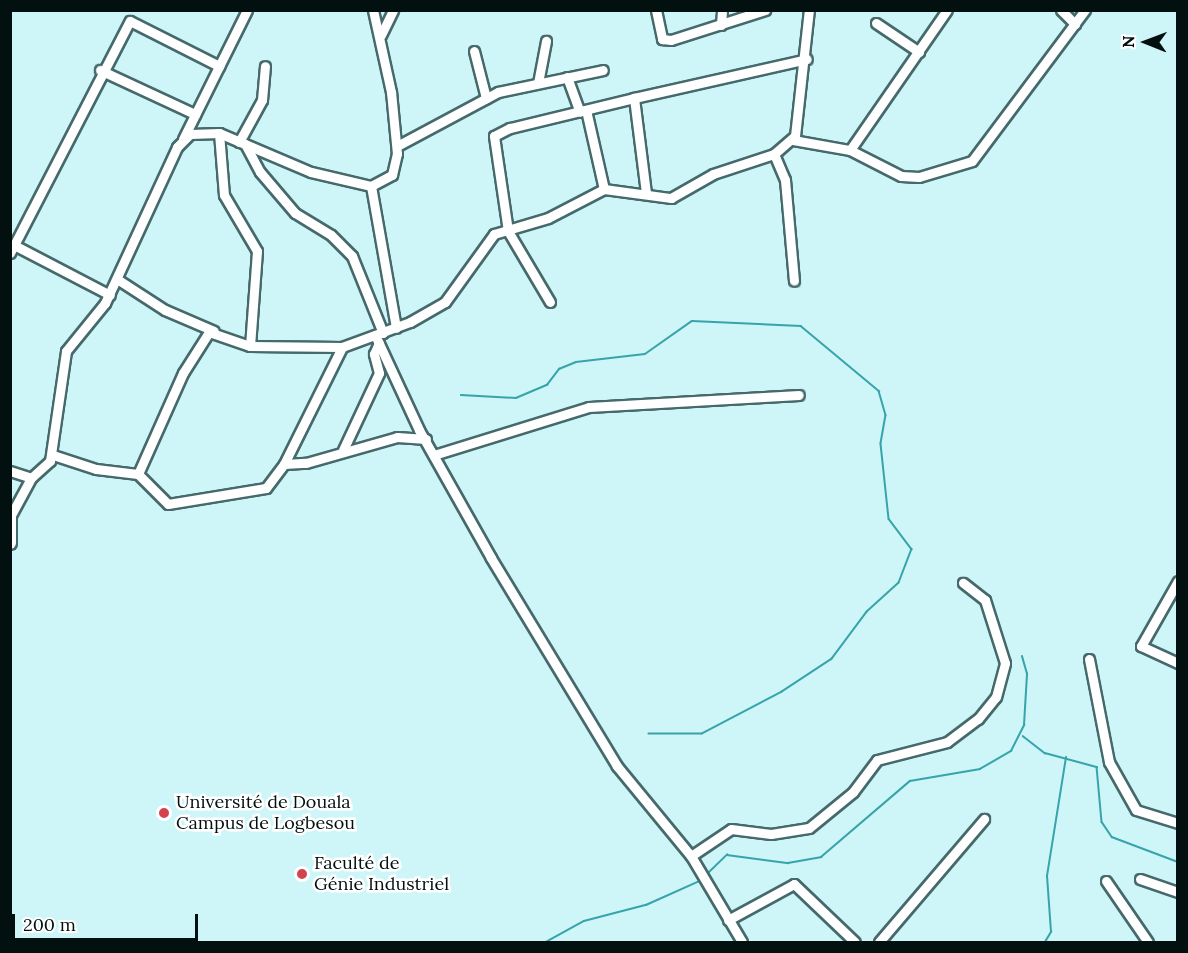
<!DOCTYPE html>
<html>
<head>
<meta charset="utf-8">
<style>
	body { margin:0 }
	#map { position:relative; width:1188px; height:953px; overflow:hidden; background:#cef5f7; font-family:Lora,serif }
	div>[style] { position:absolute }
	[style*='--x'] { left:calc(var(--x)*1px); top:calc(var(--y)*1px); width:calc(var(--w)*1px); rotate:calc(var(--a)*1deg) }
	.stream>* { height:1.5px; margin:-0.75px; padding:0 0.75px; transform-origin:0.75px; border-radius:0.75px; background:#36a4aa }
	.roads { filter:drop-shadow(2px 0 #46696b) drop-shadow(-2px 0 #46696b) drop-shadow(0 2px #46696b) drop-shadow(0 -2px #46696b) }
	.minor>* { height:9px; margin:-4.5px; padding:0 4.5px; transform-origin:4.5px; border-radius:4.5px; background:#fff }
	.major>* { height:12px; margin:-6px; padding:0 6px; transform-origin:6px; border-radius:6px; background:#fff }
	.dots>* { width:16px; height:16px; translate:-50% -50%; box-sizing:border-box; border:3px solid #fff; border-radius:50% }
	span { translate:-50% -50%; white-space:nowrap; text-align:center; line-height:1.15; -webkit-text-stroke:5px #fff; paint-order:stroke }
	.poi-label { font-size:18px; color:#031010 }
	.left { translate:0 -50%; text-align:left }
	.frame { position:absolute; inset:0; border:12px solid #031010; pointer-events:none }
	.north { position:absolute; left:1116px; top:12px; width:60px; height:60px; -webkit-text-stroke:4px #fff; paint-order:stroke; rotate:271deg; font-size:16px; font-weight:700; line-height:24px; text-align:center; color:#031010 }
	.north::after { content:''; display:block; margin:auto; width:21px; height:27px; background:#031010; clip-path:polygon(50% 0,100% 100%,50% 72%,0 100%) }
	.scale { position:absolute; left:12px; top:914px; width:186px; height:27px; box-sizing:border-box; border:3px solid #031010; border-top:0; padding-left:8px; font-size:18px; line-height:21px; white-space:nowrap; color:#031010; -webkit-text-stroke:4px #fff; paint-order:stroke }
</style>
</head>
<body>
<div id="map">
	<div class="stream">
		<i style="--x:461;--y:395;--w:55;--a:3.1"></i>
		<i style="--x:516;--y:398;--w:34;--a:-23"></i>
		<i style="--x:547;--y:385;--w:20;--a:-53"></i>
		<i style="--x:559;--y:369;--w:18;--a:-22"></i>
		<i style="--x:576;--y:362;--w:69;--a:-6.6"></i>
		<i style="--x:645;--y:354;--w:57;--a:-35.1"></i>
		<i style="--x:692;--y:321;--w:109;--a:2.6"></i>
		<i style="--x:801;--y:326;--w:102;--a:39.8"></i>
		<i style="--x:879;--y:391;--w:25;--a:74"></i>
		<i style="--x:886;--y:415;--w:29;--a:100"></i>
		<i style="--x:881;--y:444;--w:75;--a:83.9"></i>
		<i style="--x:889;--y:519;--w:38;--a:53"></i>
		<i style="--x:912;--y:549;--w:36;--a:111"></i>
		<i style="--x:899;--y:583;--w:43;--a:137.8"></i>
		<i style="--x:867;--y:612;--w:59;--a:126.7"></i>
		<i style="--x:832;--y:659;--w:60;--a:146.6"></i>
		<i style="--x:782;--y:692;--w:90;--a:152.3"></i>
		<i style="--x:702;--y:734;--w:53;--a:180"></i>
		<i style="--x:1023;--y:736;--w:28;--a:38"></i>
		<i style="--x:1045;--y:753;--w:54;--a:15.1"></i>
		<i style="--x:1097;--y:767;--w:55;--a:84.8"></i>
		<i style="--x:1102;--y:822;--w:18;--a:56"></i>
		<i style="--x:1112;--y:837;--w:71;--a:20.7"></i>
		<i style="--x:707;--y:874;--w:28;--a:-44"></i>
		<i style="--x:727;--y:855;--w:62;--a:7.5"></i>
		<i style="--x:788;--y:863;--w:34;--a:-10"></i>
		<i style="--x:821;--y:857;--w:117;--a:-40.5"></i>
		<i style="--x:910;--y:781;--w:71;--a:-9.7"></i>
		<i style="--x:980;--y:769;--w:36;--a:-30"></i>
		<i style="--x:1011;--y:751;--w:29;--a:-63"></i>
		<i style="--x:1024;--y:725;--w:51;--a:-86.6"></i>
		<i style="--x:1027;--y:674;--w:18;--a:-106"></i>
		<i style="--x:546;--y:942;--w:43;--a:-28.9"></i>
		<i style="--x:584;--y:921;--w:64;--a:-14.5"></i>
		<i style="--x:646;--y:905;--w:61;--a:-24.1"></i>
		<i style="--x:1045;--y:942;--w:12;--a:-59"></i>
		<i style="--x:1051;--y:932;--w:56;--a:-94.1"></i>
		<i style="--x:1047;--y:876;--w:120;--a:-80.9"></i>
	</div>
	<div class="roads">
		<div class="minor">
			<i style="--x:656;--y:10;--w:30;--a:78"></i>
			<i style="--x:662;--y:39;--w:9;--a:6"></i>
			<i style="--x:671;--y:40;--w:99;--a:-17.7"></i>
			<i style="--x:1061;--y:10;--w:20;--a:45"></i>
			<i style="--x:876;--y:23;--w:52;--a:34"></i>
			<i style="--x:721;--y:25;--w:15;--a:-86"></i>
			<i style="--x:381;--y:35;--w:28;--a:-64"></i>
			<i style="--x:474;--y:51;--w:49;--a:75.7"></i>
			<i style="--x:100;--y:70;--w:105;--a:24.9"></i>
			<i style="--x:567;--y:77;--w:37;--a:70"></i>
			<i style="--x:538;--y:83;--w:43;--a:-79.2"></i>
			<i style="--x:586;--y:110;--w:81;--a:77.2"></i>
			<i style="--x:219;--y:133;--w:62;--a:85.4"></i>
			<i style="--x:224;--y:195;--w:65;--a:59.5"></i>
			<i style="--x:257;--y:251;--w:95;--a:94.2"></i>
			<i style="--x:183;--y:139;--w:144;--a:-63.6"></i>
			<i style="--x:793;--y:140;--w:58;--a:10"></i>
			<i style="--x:850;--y:150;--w:170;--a:-55.3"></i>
			<i style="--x:239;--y:142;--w:48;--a:-61.3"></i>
			<i style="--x:262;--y:100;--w:34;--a:-85"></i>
			<i style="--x:245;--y:144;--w:32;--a:62"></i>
			<i style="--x:260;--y:172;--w:54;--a:49.5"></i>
			<i style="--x:295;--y:213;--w:42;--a:31.4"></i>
			<i style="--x:331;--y:235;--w:30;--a:45"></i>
			<i style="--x:352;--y:256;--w:83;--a:68.1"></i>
			<i style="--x:397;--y:146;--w:115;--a:-28.1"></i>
			<i style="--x:498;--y:92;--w:107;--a:-11.8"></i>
			<i style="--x:850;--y:150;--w:57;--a:27"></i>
			<i style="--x:901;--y:176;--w:18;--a:3"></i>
			<i style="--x:919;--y:177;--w:55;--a:-16.8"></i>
			<i style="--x:972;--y:161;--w:189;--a:-53.2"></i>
			<i style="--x:774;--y:154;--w:28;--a:67"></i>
			<i style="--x:785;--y:180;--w:101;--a:84.9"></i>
			<i style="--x:371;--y:186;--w:144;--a:80"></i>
			<i style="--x:646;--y:193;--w:96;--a:-97.2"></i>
			<i style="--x:634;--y:98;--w:177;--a:-12.7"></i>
			<i style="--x:14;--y:245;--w:108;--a:27.5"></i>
			<i style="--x:10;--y:253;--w:261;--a:-62.7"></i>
			<i style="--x:130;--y:21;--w:100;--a:26.8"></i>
			<i style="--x:117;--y:279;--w:57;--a:32.9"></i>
			<i style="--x:165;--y:310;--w:53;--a:23.2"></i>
			<i style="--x:550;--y:302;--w:82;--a:-120.6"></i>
			<i style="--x:508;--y:231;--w:96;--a:-98.4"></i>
			<i style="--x:494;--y:136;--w:18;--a:-27"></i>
			<i style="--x:510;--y:128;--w:128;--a:-13.6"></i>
			<i style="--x:375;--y:335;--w:105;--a:65.1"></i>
			<i style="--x:419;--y:430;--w:147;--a:60.6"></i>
			<i style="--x:491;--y:558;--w:243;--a:58.8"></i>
			<i style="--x:617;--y:766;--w:117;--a:50.6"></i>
			<i style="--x:691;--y:856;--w:100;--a:59.3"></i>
			<i style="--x:343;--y:450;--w:85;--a:-64.9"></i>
			<i style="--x:379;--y:373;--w:20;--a:-105"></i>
			<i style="--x:374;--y:354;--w:12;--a:-66"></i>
			<i style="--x:437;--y:454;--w:159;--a:-17.2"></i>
			<i style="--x:589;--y:407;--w:210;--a:-3.3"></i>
			<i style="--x:53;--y:455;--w:45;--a:18"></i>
			<i style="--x:96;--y:469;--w:42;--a:6.8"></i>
			<i style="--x:138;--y:474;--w:111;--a:-66"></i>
			<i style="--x:183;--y:373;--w:49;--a:-57.6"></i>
			<i style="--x:209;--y:332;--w:43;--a:18.9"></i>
			<i style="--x:250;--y:346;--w:92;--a:0.6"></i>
			<i style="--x:342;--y:347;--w:72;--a:-20.2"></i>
			<i style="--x:410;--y:322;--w:40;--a:-29.7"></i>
			<i style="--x:445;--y:302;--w:84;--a:-54.2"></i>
			<i style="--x:494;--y:234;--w:56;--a:-16.5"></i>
			<i style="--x:548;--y:218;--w:63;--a:-27.4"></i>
			<i style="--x:604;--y:189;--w:68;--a:7.7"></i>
			<i style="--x:671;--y:198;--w:48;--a:-29.7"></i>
			<i style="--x:713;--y:174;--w:64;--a:-18.2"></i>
			<i style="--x:774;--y:154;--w:28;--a:-41"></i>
			<i style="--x:795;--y:136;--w:127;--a:-83.7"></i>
			<i style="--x:284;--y:464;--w:22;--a:-3"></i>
			<i style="--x:306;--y:463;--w:95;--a:-15.9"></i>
			<i style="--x:397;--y:437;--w:29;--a:4"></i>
			<i style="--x:10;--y:471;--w:22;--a:18"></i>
			<i style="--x:31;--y:478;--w:25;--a:-42"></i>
			<i style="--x:50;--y:461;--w:111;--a:-81.7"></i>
			<i style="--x:66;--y:351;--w:62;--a:-50.9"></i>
			<i style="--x:105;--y:303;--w:172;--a:-65.2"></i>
			<i style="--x:177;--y:147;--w:18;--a:-45"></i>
			<i style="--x:190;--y:134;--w:29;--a:-2"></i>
			<i style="--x:219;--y:133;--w:100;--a:23"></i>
			<i style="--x:311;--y:172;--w:62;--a:13.1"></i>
			<i style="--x:371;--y:186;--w:24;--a:-28"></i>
			<i style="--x:392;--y:175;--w:22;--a:-77"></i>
			<i style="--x:397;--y:154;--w:62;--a:-95.5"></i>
			<i style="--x:391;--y:92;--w:84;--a:-102.4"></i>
			<i style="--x:138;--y:474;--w:42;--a:45"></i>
			<i style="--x:168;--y:504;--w:99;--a:-9.3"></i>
			<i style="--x:266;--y:488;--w:30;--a:-53"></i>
			<i style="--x:284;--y:464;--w:131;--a:-63.6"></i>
			<i style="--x:11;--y:515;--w:42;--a:-61.6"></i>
			<i style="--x:1178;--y:581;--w:75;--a:119.6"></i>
			<i style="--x:1141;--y:646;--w:41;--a:24.7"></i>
			<i style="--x:1089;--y:659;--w:105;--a:79"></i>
			<i style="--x:1109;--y:762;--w:55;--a:60.6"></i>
			<i style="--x:1136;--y:810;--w:44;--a:17.2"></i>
			<i style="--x:691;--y:856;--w:48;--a:-34"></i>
			<i style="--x:731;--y:829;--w:40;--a:7.1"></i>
			<i style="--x:771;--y:834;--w:38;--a:-9"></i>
			<i style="--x:809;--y:828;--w:57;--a:-39.3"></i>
			<i style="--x:853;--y:792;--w:40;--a:-53"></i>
			<i style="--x:877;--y:760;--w:72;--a:-14.4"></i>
			<i style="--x:947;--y:742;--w:39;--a:-37"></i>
			<i style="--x:978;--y:719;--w:28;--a:-51"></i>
			<i style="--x:996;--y:697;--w:35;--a:-75"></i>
			<i style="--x:1005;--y:663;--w:66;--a:-107.6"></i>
			<i style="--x:985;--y:600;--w:28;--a:-142"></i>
			<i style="--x:1140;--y:879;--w:40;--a:18.9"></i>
			<i style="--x:1106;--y:881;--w:74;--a:55.5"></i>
			<i style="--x:728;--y:920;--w:75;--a:-28.6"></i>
			<i style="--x:794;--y:884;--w:84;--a:43.6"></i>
			<i style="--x:879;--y:942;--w:162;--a:-49.5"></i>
		</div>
		<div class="major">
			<i style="--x:10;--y:513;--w:30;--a:90"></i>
		</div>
	</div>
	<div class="dots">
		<i style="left:164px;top:813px;background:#d3434d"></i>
		<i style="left:302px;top:874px;background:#d3434d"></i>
	</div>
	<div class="poi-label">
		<span class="left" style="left:176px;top:813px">Université de Douala<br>Campus de Logbesou</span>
		<span class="left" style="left:314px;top:874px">Faculté de<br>Génie Industriel</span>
	</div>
	<div class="frame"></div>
	<div class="north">N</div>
	<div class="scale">200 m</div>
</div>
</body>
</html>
